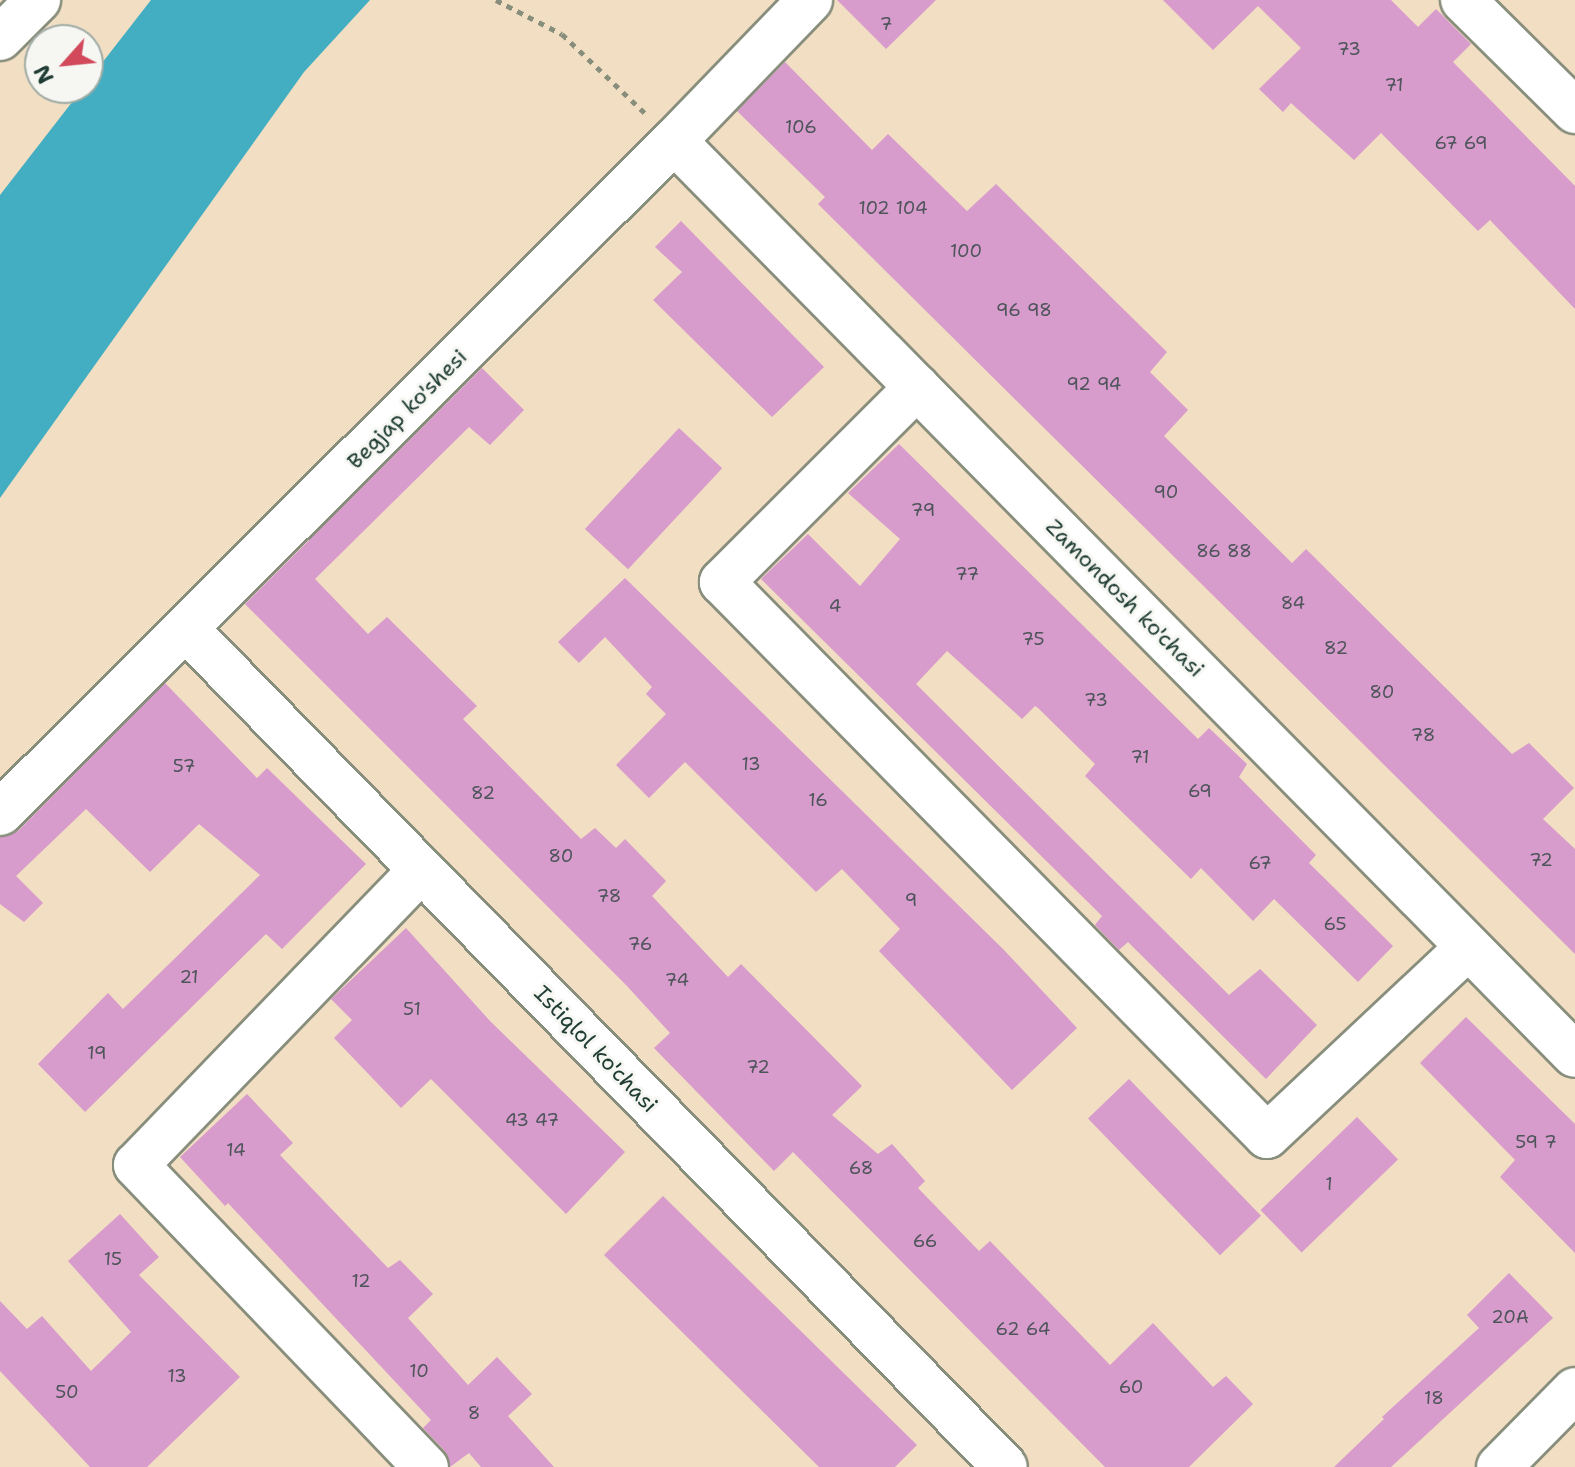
<!DOCTYPE html>
<html>
<head>
<meta charset="utf-8">
<style>
	body { margin:0 }
	#map { position:relative; width:1575px; height:1467px; overflow:hidden; background:#f2dec3; font-family:"Shantell Sans",sans-serif }
	div>[style] { position:absolute }
	[style*='--x'] { left:calc(var(--x)*1px); top:calc(var(--y)*1px); width:calc(var(--w)*1px); rotate:calc(var(--a)*1deg) }
	.water>* { inset:0; background:#43adc2 }
	.building>* { inset:0; background:#d79bcc; transform-origin:0 0 }
	.path>* { height:5px; margin-top:-2.5px; transform-origin:0; background:repeating-linear-gradient(90deg,#888e7c 0 6px,transparent 0 12px) }
	.roads { filter:drop-shadow(2px 0 #888e7c) drop-shadow(-2px 0 #888e7c) drop-shadow(0 2px #888e7c) drop-shadow(0 -2px #888e7c) }
	.minor>* { height:44px; margin:-22px; padding:0 22px; transform-origin:22px; border-radius:22px; background:#fff }
	span { translate:-50% -50%; white-space:nowrap; text-align:center; line-height:1.15; -webkit-text-stroke:6px #f6f6f2; paint-order:stroke }
	.number-label { font-size:18px; color:#4d545a }
	.number-label span { -webkit-text-stroke-width:0 }
	.street-label { font-size:22px; color:#1f3d34 }
	.north { position:absolute; left:24px; top:24px; width:80px; height:80px; box-sizing:border-box; background:#f6f6f2; border:2px solid #a0aca6; border-radius:50%; rotate:243deg; font-size:22px; font-weight:700; line-height:32px; text-align:center; color:#1f3d34 }
	.north::after { content:''; display:block; margin:auto; width:28px; height:36px; background:#d1495b; clip-path:polygon(50% 0,100% 100%,50% 72%,0 100%) }
</style>
</head>
<body>
<div id="map">
	<div class="water">
		<i style="clip-path:polygon(151px 0,370px 0,304px 72px,0 498px,0 195px,83px 88px,88px 88px,88px 81px)"></i>
	</div>
	<div class="building">
		<i style="clip-path:polygon(837px 0,936px 0,886px 49px)"></i>
		<i style="clip-path:polygon(1163px 0,1391px 0,1418px 27px,1436px 9px,1471px 44px,1453px 62px,1575px 186px,1575px 309px,1490px 220px,1478px 231px,1381px 133px,1354px 160px,1291px 103px,1283px 112px,1259px 89px,1301px 48px,1258px 6px,1213px 50px)"></i>
		<i style="clip-path:polygon(785px 62px,872px 150px,888px 134px,967px 211px,996px 184px,1167px 352px,1150px 372px,1188px 410px,1164px 436px,1292px 563px,1306px 549px,1512px 754px,1529px 743px,1574px 788px,1543px 819px,1575px 849px,1575px 954px,818px 204px,825px 197px,737px 111px)"></i>
		<i style="clip-path:polygon(681px 221px,824px 367px,772px 417px,653px 300px,682px 272px,655px 247px)"></i>
		<i style="clip-path:polygon(482px 368px,524px 410px,490px 445px,469px 427px,315px 579px,368px 634px,387px 617px,477px 706px,463px 719px,581px 839px,595px 828px,616px 848px,625px 839px,666px 881px,652px 896px,728px 977px,741px 964px,862px 1086px,832px 1115px,878px 1154px,892px 1144px,925px 1181px,918px 1188px,979px 1251px,990px 1241px,1110px 1365px,1153px 1323px,1213px 1387px,1226px 1376px,1253px 1404px,1189px 1467px,1105px 1467px,793px 1152px,774px 1171px,654px 1048px,670px 1033px,627px 986px,245px 604px)"></i>
		<i style="left:679px;top:428px;width:59px;height:138px;rotate:43deg"></i>
		<i style="clip-path:polygon(899px 444px,1198px 739px,1209px 728px,1247px 764px,1239px 777px,1316px 855px,1309px 863px,1393px 946px,1358px 982px,1274px 899px,1253px 921px,1201px 868px,1191px 879px,1085px 776px,1095px 764px,1038px 708px,1035px 706px,1022px 719px,947px 651px,916px 684px,1229px 995px,1260px 969px,1317px 1025px,1266px 1079px,1128px 942px,1119px 950px,1095px 925px,1102px 916px,761px 579px,808px 534px,860px 586px,900px 539px,848px 493px)"></i>
		<i style="clip-path:polygon(625px 578px,1004px 950px,1077px 1028px,1012px 1090px,879px 951px,900px 929px,842px 869px,816px 892px,685px 762px,649px 798px,616px 765px,666px 714px,646px 694px,652px 687px,605px 637px,579px 663px,558px 642px)"></i>
		<i style="clip-path:polygon(165px 683px,257px 778px,267px 768px,366px 864px,282px 949px,266px 934px,85px 1112px,38px 1064px,108px 993px,123px 1009px,260px 875px,199px 824px,150px 872px,86px 809px,16px 876px,43px 903px,24px 922px,0 904px,0 837px,18px 831px)"></i>
		<i style="clip-path:polygon(406px 928px,490px 1021px,625px 1152px,566px 1214px,431px 1079px,401px 1108px,334px 1038px,352px 1020px,331px 999px)"></i>
		<i style="clip-path:polygon(1466px 1017px,1575px 1124px,1575px 1253px,1500px 1177px,1515px 1160px,1420px 1063px)"></i>
		<i style="left:1129px;top:1079px;width:190px;height:57px;rotate:46deg"></i>
		<i style="clip-path:polygon(247px 1094px,293px 1143px,280px 1155px,388px 1268px,400px 1260px,433px 1294px,408px 1318px,468px 1385px,497px 1357px,532px 1394px,508px 1416px,554px 1467px,481px 1467px,469px 1453px,450px 1467px,444px 1450px,423px 1428px,431px 1420px,228px 1203px,225px 1206px,180px 1157px)"></i>
		<i style="left:1357px;top:1117px;width:59px;height:134px;rotate:46deg"></i>
		<i style="clip-path:polygon(663px 1196px,917px 1445px,895px 1467px,819px 1467px,604px 1255px)"></i>
		<i style="clip-path:polygon(120px 1214px,159px 1257px,139px 1275px,240px 1377px,147px 1467px,90px 1467px,0 1371px,0 1301px,27px 1329px,42px 1316px,91px 1371px,131px 1332px,68px 1261px)"></i>
		<i style="clip-path:polygon(1509px 1273px,1553px 1318px,1391px 1467px,1334px 1467px,1384px 1419px,1382px 1417px,1479px 1328px,1467px 1315px)"></i>
	</div>
	<div class="path">
		<i style="--x:496;--y:0;--w:74;--a:27.3"></i>
		<i style="--x:562;--y:34;--w:117;--a:43.6"></i>
	</div>
	<div class="roads">
		<div class="minor">
			<i style="--x:1463;--y:0;--w:158;--a:44.7"></i>
			<i style="--x:0;--y:38;--w:54;--a:-45"></i>
			<i style="--x:674;--y:141;--w:1283;--a:45.41"></i>
			<i style="--x:917;--y:387;--w:276;--a:135"></i>
			<i style="--x:722;--y:582;--w:777;--a:45.47"></i>
			<i style="--x:1267;--y:1136;--w:276;--a:-43.2"></i>
			<i style="--x:187;--y:630;--w:1170;--a:45.66"></i>
			<i style="--x:0;--y:813;--w:952;--a:-44.91"></i>
			<i style="--x:674;--y:141;--w:196;--a:-46"></i>
			<i style="--x:421;--y:870;--w:410;--a:134"></i>
			<i style="--x:136;--y:1165;--w:419;--a:46.2"></i>
			<i style="--x:1499;--y:1467;--w:108;--a:-45.4"></i>
		</div>
	</div>
	<div class="number-label">
		<span style="left:886px;top:24px">7</span>
		<span style="left:1349px;top:49px">73</span>
		<span style="left:1394px;top:85px">71</span>
		<span style="left:801px;top:127px">106</span>
		<span style="left:1461px;top:143px">67 69</span>
		<span style="left:893px;top:208px">102 104</span>
		<span style="left:966px;top:251px">100</span>
		<span style="left:1024px;top:310px">96 98</span>
		<span style="left:1094px;top:384px">92 94</span>
		<span style="left:1166px;top:492px">90</span>
		<span style="left:923px;top:510px">79</span>
		<span style="left:1224px;top:551px">86 88</span>
		<span style="left:967px;top:574px">77</span>
		<span style="left:1293px;top:603px">84</span>
		<span style="left:835px;top:606px">4</span>
		<span style="left:1033px;top:639px">75</span>
		<span style="left:1336px;top:648px">82</span>
		<span style="left:1382px;top:692px">80</span>
		<span style="left:1096px;top:700px">73</span>
		<span style="left:1423px;top:735px">78</span>
		<span style="left:1140px;top:757px">71</span>
		<span style="left:751px;top:764px">13</span>
		<span style="left:184px;top:766px">57</span>
		<span style="left:1200px;top:791px">69</span>
		<span style="left:483px;top:793px">82</span>
		<span style="left:818px;top:800px">16</span>
		<span style="left:561px;top:856px">80</span>
		<span style="left:1541px;top:860px">72</span>
		<span style="left:1260px;top:863px">67</span>
		<span style="left:609px;top:896px">78</span>
		<span style="left:911px;top:900px">9</span>
		<span style="left:1335px;top:924px">65</span>
		<span style="left:640px;top:944px">76</span>
		<span style="left:189px;top:977px">21</span>
		<span style="left:677px;top:980px">74</span>
		<span style="left:412px;top:1009px">51</span>
		<span style="left:97px;top:1053px">19</span>
		<span style="left:758px;top:1067px">72</span>
		<span style="left:532px;top:1120px">43 47</span>
		<span style="left:1536px;top:1142px">59 7</span>
		<span style="left:236px;top:1150px">14</span>
		<span style="left:861px;top:1168px">68</span>
		<span style="left:1329px;top:1184px">1</span>
		<span style="left:925px;top:1241px">66</span>
		<span style="left:113px;top:1259px">15</span>
		<span style="left:361px;top:1281px">12</span>
		<span style="left:1510px;top:1317px">20A</span>
		<span style="left:1023px;top:1329px">62 64</span>
		<span style="left:419px;top:1371px">10</span>
		<span style="left:177px;top:1376px">13</span>
		<span style="left:1131px;top:1387px">60</span>
		<span style="left:67px;top:1392px">50</span>
		<span style="left:1434px;top:1398px">18</span>
		<span style="left:474px;top:1413px">8</span>
	</div>
	<div class="street-label">
		<span style="left:407px;top:409px;rotate:-45deg">Begjap ko'shesi</span>
		<span style="left:1125px;top:598px;rotate:45deg">Zamondosh ko'chasi</span>
		<span style="left:596px;top:1049px;rotate:46deg">Istiqlol ko'chasi</span>
	</div>
	<div class="north">N</div>
</div>
</body>
</html>
